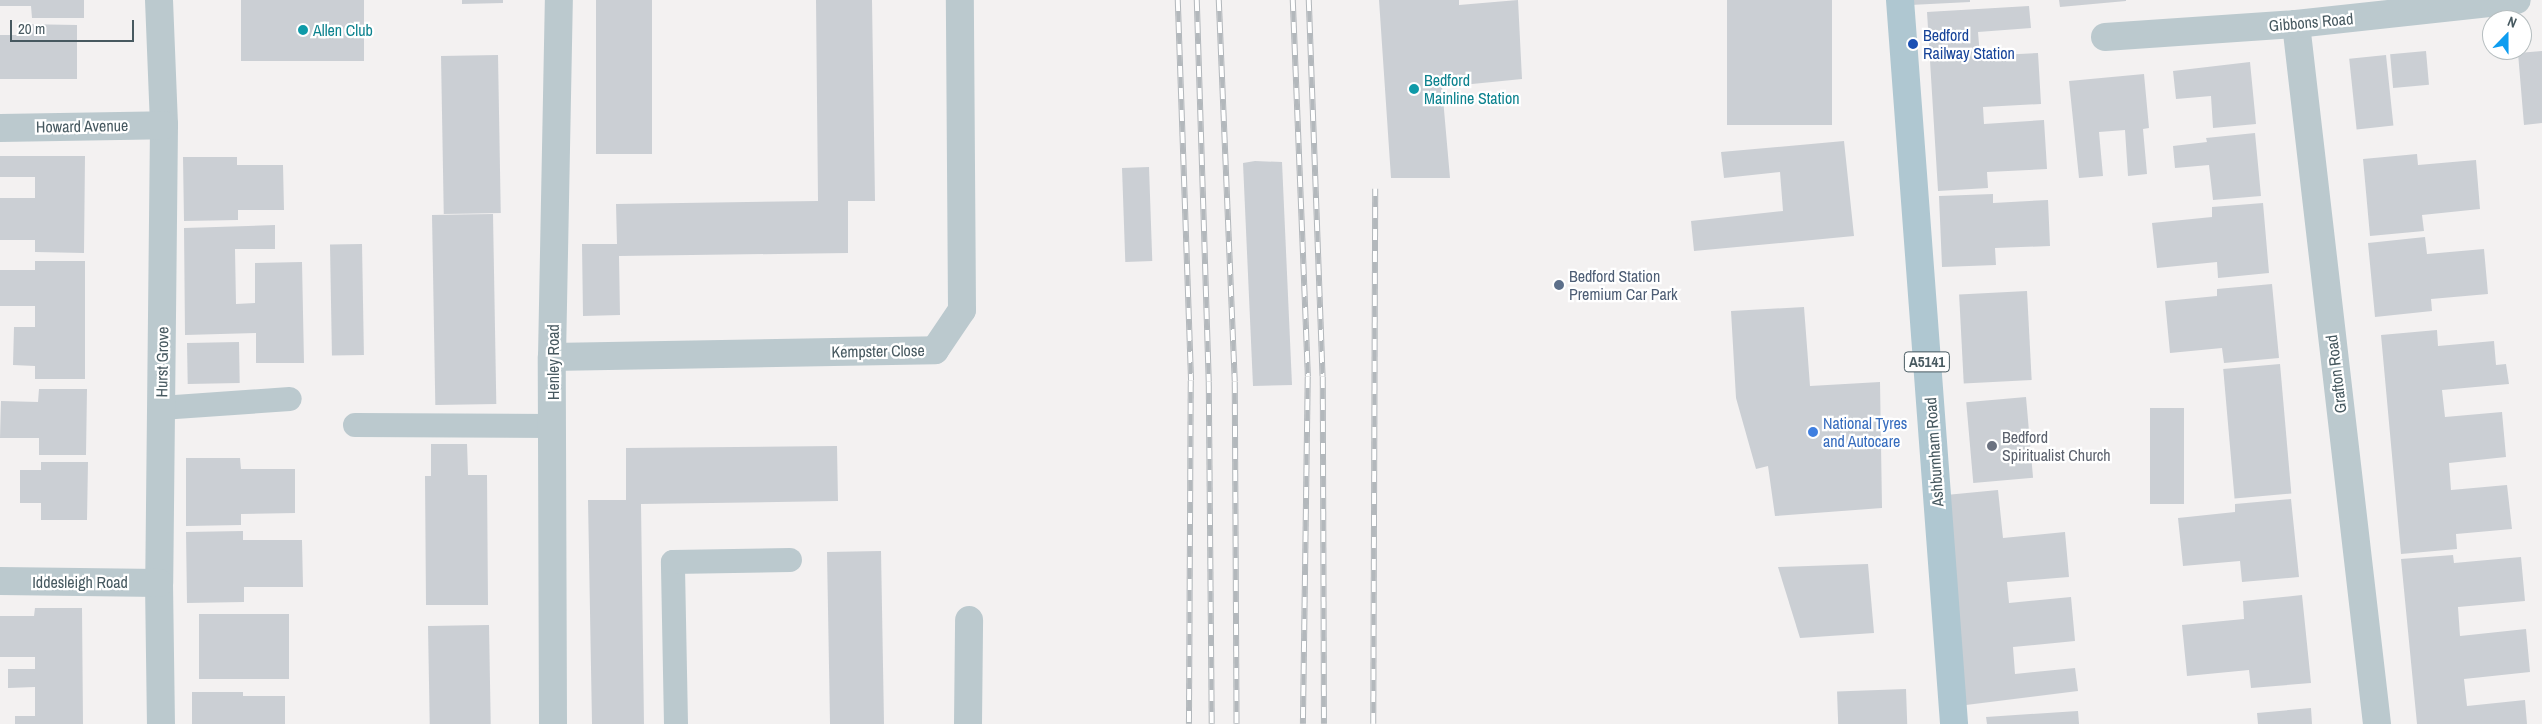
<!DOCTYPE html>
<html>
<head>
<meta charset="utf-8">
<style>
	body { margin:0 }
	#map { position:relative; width:2542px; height:724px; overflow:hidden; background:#f3f1f1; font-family:"Archivo Narrow",sans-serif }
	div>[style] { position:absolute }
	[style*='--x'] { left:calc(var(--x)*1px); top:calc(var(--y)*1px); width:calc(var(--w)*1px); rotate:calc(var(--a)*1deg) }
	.building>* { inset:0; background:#cbcfd4; transform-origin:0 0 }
	.lane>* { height:24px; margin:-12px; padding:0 12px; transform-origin:12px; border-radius:12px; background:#bbc9ce }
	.street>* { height:28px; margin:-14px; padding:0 14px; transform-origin:14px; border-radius:14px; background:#bbc9ce }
	.primary>* { height:28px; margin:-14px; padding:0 14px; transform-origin:14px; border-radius:14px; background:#afc7d1 }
	.rail>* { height:5.5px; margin-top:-2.75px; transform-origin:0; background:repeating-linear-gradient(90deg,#fff 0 11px,#b3b8bc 0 22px); box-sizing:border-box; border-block:1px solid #b3b8bc }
	.dots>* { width:14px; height:14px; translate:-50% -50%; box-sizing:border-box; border:2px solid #fff; border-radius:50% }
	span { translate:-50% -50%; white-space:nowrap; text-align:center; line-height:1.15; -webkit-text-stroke:4.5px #fff; paint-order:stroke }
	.shield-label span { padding:1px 4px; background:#fff; border:1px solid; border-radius:4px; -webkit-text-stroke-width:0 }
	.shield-label { font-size:15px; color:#475960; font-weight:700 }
	.street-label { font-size:16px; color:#475960 }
	.culture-label { font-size:16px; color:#0d838f }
	.left { translate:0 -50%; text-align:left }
	.transit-label { font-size:16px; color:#164399 }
	.service-label { font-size:16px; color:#4e5e75 }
	.shop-label { font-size:16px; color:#366cbe }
	.worship-label { font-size:16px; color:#5b616d }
	.north { position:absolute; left:2482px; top:10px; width:50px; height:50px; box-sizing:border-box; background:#fff; border:1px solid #b5bdbf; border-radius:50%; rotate:22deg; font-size:14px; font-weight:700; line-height:20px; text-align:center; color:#475960 }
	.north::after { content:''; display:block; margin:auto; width:18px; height:22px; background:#0e9df0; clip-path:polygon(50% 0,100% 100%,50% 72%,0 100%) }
	.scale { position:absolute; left:10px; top:20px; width:124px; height:22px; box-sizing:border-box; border:2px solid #475960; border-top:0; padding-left:6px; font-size:15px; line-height:18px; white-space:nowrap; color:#475960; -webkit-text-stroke:4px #fff; paint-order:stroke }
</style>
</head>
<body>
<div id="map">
	<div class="building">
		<i style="clip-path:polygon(0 0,84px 0,84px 18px,32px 18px,31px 6px,0 6px)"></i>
		<i style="left:241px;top:0;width:123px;height:61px"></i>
		<i style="clip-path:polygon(462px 0,503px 0,503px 3px,462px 4px)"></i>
		<i style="left:596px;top:0;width:56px;height:154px"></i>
		<i style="clip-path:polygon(816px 0,872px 0,875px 201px,848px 201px,848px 253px,619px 256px,620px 315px,583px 316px,582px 244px,617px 244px,616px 204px,818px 201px)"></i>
		<i style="clip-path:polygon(1379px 0,1459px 0,1459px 5px,1518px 0,1522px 79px,1442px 87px,1450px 178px,1391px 178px)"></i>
		<i style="left:1727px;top:0;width:105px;height:125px"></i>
		<i style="clip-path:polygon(1910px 0,1970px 0,1970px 2px,1910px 5px)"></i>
		<i style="clip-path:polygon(2059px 0,2126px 0,2126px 1px,2060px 7px)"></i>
		<i style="clip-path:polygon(2029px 6px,2031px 28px,1978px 32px,1980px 56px,2038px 53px,2041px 104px,1983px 107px,1984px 124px,2044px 120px,2047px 169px,1987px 172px,1988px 188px,1938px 191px,1927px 12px)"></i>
		<i style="clip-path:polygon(20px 24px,77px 25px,77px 79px,0 79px,0 35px,21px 35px)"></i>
		<i style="left:2426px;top:51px;width:34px;height:36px;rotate:85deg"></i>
		<i style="clip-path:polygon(2542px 51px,2542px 123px,2524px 125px,2518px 53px)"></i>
		<i style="left:498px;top:55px;width:158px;height:57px;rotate:89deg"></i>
		<i style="left:2386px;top:55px;width:71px;height:37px;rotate:84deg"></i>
		<i style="clip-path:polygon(2250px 62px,2256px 124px,2213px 128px,2211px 96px,2176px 99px,2173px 71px)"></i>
		<i style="clip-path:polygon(2144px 74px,2149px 128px,2143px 129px,2147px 174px,2128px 176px,2125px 130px,2099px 132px,2103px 176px,2079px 178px,2069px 81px)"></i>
		<i style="clip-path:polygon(2255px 133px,2261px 196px,2213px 200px,2209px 165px,2175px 168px,2173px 146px,2207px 142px,2206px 138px)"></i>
		<i style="clip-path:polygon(1844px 141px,1854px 236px,1694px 251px,1691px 221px,1783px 211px,1780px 172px,1724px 178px,1721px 152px)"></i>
		<i style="clip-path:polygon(2417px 154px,2418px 165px,2476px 160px,2480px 209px,2422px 215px,2424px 231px,2370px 236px,2363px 159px)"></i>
		<i style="clip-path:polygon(0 156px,85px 156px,84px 253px,35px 252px,35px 240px,0 240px,0 198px,35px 198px,35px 177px,0 177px)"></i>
		<i style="clip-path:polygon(183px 157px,237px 157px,237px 165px,283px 165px,284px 210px,238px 210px,238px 220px,184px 221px)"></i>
		<i style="clip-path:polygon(1255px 161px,1282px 162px,1292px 385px,1253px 386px,1243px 163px)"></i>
		<i style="left:1149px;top:167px;width:94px;height:27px;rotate:88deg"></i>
		<i style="clip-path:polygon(1993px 194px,1993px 203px,2048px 200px,2050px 246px,1995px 248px,1996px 265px,1942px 267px,1939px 196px)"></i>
		<i style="clip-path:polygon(2263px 203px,2269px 273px,2218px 278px,2217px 262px,2157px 268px,2152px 223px,2212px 217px,2212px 207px)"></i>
		<i style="left:493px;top:214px;width:190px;height:61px;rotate:89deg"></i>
		<i style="clip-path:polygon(275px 225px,275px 249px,235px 249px,236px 304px,255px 303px,255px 263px,302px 262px,304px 363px,256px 363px,256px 333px,185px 335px,184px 228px)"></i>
		<i style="clip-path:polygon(2425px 237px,2427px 254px,2484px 249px,2488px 294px,2431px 299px,2432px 311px,2375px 317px,2368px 243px)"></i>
		<i style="left:362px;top:244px;width:111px;height:32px;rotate:89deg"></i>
		<i style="clip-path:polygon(35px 261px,85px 261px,85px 379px,35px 379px,35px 366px,13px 365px,14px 327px,35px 327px,35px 306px,0 306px,0 270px,35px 270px)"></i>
		<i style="clip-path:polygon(2272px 284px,2279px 358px,2224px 363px,2222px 348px,2170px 353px,2165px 301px,2217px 296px,2217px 289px)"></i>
		<i style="left:2027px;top:291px;width:89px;height:68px;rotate:87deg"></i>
		<i style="clip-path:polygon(1804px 307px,1810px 386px,1880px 382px,1882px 508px,1775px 516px,1768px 466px,1756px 469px,1736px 398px,1731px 311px)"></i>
		<i style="clip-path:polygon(2437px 330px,2438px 346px,2494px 341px,2496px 365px,2506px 364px,2509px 384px,2442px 390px,2445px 417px,2502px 412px,2506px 457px,2449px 463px,2451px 490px,2507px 485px,2512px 529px,2456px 534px,2457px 549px,2401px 554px,2381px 335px)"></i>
		<i style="left:239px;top:342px;width:41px;height:52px;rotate:89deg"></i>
		<i style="left:2280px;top:364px;width:130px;height:57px;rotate:85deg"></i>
		<i style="clip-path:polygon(39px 389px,87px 389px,86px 455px,39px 455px,39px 438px,0 438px,1px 401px,38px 402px)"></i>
		<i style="left:2026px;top:397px;width:81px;height:60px;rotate:85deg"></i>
		<i style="left:2150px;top:408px;width:34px;height:96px"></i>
		<i style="clip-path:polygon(431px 444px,467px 444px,468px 475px,487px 475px,488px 605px,426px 605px,425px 476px,431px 476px)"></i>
		<i style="clip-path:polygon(837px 446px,838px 501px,641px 504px,644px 724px,592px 724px,588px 500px,626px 500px,626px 448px)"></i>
		<i style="clip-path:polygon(186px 458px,240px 458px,241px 469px,295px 469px,295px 513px,241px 514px,241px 525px,186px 526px)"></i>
		<i style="clip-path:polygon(41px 462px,88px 462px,87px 520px,41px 520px,41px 503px,20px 503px,20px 470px,41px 470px)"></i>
		<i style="clip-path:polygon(1998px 490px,2003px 538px,2065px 532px,2069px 577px,2007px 582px,2009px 603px,2071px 597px,2075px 641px,2013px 647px,2015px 674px,2075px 668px,2078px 691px,1966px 705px,1946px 495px)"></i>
		<i style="clip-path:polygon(2291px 499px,2299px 577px,2242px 582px,2240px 561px,2183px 566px,2178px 518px,2235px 512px,2235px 504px)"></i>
		<i style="clip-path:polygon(243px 531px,243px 540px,302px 540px,303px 587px,244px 587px,244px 602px,187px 603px,186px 532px)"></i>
		<i style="left:881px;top:551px;width:173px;height:54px;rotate:89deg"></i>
		<i style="clip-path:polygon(2453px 555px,2454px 563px,2521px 557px,2525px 601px,2458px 607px,2460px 636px,2526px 629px,2530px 672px,2464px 679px,2467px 706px,2525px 700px,2527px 724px,2417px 724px,2401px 559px)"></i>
		<i style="clip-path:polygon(1868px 564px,1874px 633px,1800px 638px,1778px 567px)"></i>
		<i style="clip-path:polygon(2302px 595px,2311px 683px,2251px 688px,2249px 670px,2187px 676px,2182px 625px,2244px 619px,2243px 601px)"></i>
		<i style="clip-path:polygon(35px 608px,82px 608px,83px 724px,15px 724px,15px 716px,35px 716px,35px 687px,8px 688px,8px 669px,35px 669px,35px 657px,0 657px,0 616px,34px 616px)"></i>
		<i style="left:289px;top:614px;width:65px;height:90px;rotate:90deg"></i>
		<i style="left:489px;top:625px;width:99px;height:61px;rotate:89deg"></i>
		<i style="left:1906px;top:689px;width:35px;height:69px;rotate:88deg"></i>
		<i style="clip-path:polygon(192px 692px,243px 692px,243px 696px,285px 696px,285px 724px,192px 724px)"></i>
		<i style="clip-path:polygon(2311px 708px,2312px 724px,2258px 724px,2257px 713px)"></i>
		<i style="clip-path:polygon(2078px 711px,2079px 724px,1987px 724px,1986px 717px)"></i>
	</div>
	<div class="lane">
		<i style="--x:161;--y:408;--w:129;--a:-4"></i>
		<i style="--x:355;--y:425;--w:197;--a:0.3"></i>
		<i style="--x:676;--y:724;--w:162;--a:-91.1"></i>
		<i style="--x:673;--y:562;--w:117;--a:-1"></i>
	</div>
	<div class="street">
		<i style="--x:159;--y:0;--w:125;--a:87.7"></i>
		<i style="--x:164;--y:125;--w:458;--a:90.6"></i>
		<i style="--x:159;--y:583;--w:141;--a:89.2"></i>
		<i style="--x:2296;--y:24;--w:705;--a:83.4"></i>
		<i style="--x:2105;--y:37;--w:191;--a:-3.9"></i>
		<i style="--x:2296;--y:24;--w:222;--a:-6.2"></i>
		<i style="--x:0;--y:128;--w:164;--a:-1"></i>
		<i style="--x:552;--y:357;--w:383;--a:-1"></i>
		<i style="--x:935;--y:350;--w:48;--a:-56"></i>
		<i style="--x:962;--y:310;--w:310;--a:-90.4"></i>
		<i style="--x:0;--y:581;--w:159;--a:0.7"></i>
		<i style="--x:553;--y:724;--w:367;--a:-90.2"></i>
		<i style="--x:552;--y:357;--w:357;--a:-88.9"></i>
		<i style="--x:968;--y:724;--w:104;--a:-89.4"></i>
	</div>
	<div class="primary">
		<i style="--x:1900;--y:0;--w:726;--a:85.73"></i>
	</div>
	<div class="rail">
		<i style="--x:1178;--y:0;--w:381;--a:88"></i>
		<i style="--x:1191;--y:381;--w:343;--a:90.3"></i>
		<i style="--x:1197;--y:0;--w:382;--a:88.2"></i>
		<i style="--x:1209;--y:382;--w:342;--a:89.5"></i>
		<i style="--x:1219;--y:0;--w:382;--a:87.6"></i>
		<i style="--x:1235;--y:382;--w:342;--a:89.7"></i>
		<i style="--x:1293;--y:0;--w:377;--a:87.7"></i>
		<i style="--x:1308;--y:377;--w:347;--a:90.8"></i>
		<i style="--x:1309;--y:0;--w:377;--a:87.9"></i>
		<i style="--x:1323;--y:377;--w:347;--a:89.8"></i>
		<i style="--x:1373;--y:724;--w:535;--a:-89.79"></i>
	</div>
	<div class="dots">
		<i style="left:303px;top:30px;background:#0f9aa8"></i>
		<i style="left:1913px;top:44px;background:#1a4fb4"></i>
		<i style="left:1414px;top:89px;background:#0f9aa8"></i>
		<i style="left:1559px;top:285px;background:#5c6f8a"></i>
		<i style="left:1813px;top:432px;background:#3f7fe0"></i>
		<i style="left:1992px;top:446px;background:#6b7280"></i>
	</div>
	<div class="shield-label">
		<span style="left:1927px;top:362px">A5141</span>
	</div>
	<div class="street-label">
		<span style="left:2311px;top:22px;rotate:-5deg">Gibbons Road</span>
		<span style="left:82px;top:126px;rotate:-1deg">Howard Avenue</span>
		<span style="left:878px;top:351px;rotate:-1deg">Kempster Close</span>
		<span style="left:162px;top:362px;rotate:-89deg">Hurst Grove</span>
		<span style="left:553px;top:362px;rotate:-90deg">Henley Road</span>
		<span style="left:2336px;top:374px;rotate:-97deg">Grafton Road</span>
		<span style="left:1934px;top:452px;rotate:-94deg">Ashburnham Road</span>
		<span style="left:80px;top:582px">Iddesleigh Road</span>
	</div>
	<div class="culture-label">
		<span class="left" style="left:313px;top:30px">Allen Club</span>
		<span class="left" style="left:1424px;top:89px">Bedford<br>Mainline Station</span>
	</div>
	<div class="transit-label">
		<span class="left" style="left:1923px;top:44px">Bedford<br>Railway Station</span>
	</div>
	<div class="service-label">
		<span class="left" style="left:1569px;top:285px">Bedford Station<br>Premium Car Park</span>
	</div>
	<div class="shop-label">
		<span class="left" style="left:1823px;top:432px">National Tyres<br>and Autocare</span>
	</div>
	<div class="worship-label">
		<span class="left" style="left:2002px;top:446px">Bedford<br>Spiritualist Church</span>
	</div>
	<div class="north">N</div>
	<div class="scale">20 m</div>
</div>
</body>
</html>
